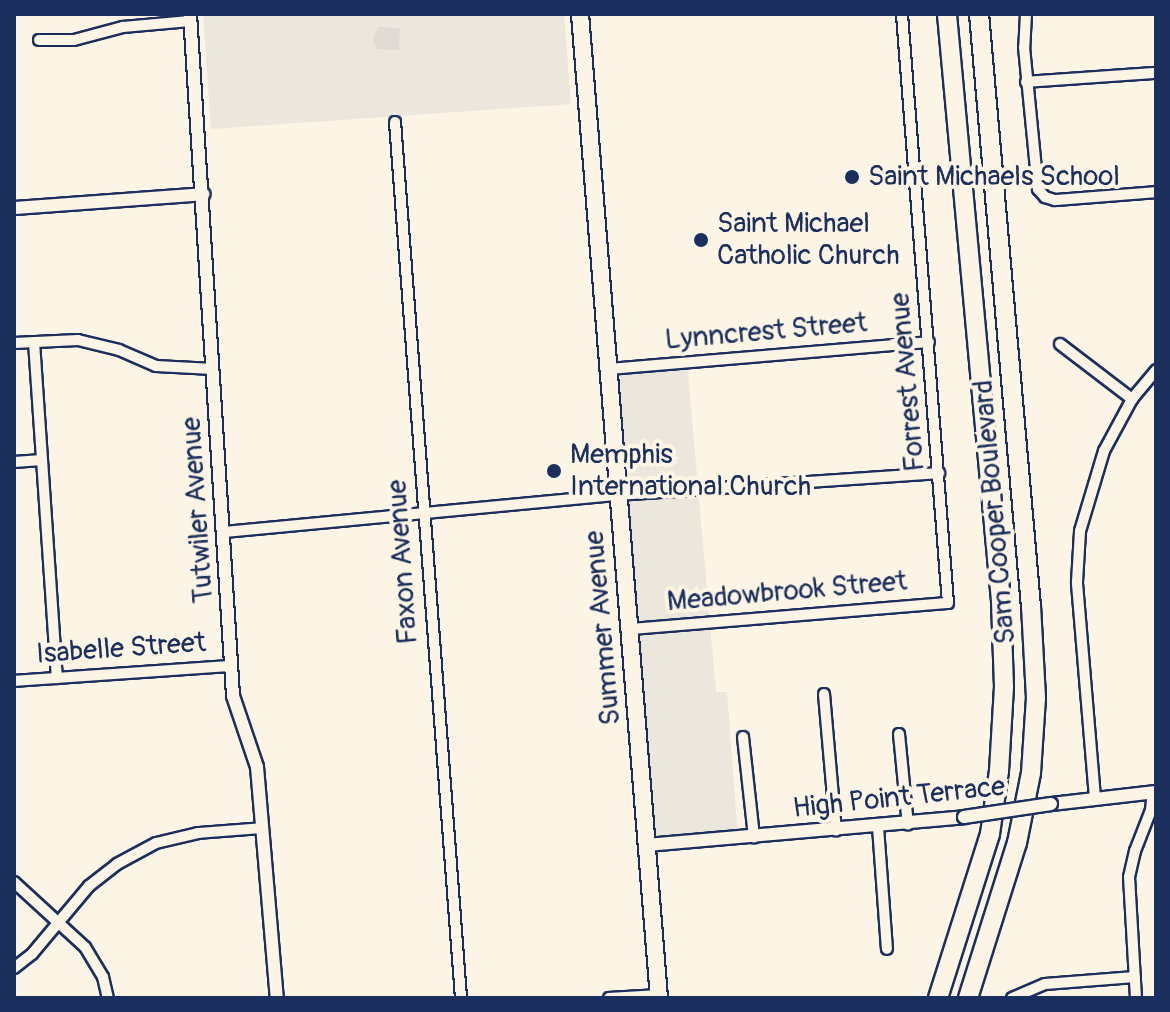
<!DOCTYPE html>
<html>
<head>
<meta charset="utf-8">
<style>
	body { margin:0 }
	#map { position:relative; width:1170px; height:1012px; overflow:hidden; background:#fcf5e5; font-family:Pangolin,sans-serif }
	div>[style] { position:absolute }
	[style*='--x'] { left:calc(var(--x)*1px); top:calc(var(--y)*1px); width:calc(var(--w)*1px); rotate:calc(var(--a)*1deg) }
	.built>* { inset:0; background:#ece7dc }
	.green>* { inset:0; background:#dfdbd4 }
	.roads { filter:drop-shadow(2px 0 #1b2f5e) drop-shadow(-2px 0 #1b2f5e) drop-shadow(0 2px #1b2f5e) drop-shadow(0 -2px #1b2f5e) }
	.minor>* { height:10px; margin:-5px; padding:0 5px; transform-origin:5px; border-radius:5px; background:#fcf5e5 }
	.tertiary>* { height:12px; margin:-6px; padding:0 6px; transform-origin:6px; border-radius:6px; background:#fcf5e5 }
	.primary>* { height:16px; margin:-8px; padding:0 8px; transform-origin:8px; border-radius:8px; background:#fcf5e5 }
	.motorway>* { height:18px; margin:-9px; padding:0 9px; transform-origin:9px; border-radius:9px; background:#fcf5e5 }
	.bridges { filter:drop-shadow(2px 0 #1b2f5e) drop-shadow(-2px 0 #1b2f5e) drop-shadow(0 2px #1b2f5e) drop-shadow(0 -2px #1b2f5e) }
	.tertiary-bridge>* { height:12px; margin:-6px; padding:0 6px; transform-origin:6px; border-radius:6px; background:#fcf5e5 }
	.dots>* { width:22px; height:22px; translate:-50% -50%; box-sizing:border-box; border:4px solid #fcf5e5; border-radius:50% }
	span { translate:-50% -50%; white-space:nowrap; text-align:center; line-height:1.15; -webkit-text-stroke:8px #fcf5e5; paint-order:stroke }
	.poi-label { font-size:28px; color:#1b2f5e }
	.left { translate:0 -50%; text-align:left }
	.street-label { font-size:28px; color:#1b2f5e }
	.frame { position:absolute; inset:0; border:16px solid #1b2f5e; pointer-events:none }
</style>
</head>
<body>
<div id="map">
	<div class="built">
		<i style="clip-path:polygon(203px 14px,564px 14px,571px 104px,211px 129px)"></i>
		<i style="clip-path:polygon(687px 362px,716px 692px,727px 692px,738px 837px,647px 845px,608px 369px)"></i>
	</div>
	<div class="green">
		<i style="clip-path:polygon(378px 27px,400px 28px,399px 50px,378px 49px,373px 40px)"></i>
	</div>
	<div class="roads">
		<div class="minor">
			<i style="--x:1026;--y:14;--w:33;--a:93"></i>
			<i style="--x:1024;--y:47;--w:143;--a:84.4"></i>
			<i style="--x:1038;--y:189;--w:11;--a:49"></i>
			<i style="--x:1045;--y:197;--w:10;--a:17"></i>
			<i style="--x:1055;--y:200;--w:101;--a:-4.5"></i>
			<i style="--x:39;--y:40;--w:35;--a:0"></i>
			<i style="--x:74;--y:40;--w:51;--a:-14.9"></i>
			<i style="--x:123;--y:27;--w:67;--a:-5.1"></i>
			<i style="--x:1026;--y:82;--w:130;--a:-4"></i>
			<i style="--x:395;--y:122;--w:878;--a:85.69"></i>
			<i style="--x:34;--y:342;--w:337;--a:86.1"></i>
			<i style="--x:14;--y:343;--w:64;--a:-2.7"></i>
			<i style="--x:78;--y:340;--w:42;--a:13.7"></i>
			<i style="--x:119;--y:350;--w:40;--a:23.4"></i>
			<i style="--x:156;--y:366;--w:57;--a:3"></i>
			<i style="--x:1060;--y:344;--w:91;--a:37.4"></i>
			<i style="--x:608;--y:369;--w:322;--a:-4.8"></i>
			<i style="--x:14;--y:462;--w:28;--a:-4"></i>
			<i style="--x:224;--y:532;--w:396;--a:-5.4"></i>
			<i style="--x:618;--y:495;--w:322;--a:-3.9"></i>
			<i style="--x:630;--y:629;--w:319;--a:-4.7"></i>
			<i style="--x:948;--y:603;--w:591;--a:-94.47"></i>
			<i style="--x:14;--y:681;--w:218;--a:-4"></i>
			<i style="--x:824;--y:694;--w:137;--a:85"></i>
			<i style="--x:899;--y:734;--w:91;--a:84.4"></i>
			<i style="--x:743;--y:737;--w:101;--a:83.7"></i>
			<i style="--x:1095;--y:798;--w:217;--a:-94.8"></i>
			<i style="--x:1077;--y:582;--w:51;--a:-86.6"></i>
			<i style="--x:1080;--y:531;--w:84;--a:-73.3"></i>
			<i style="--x:1104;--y:451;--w:59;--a:-61.7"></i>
			<i style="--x:1132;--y:399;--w:38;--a:-50"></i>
			<i style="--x:878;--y:827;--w:122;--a:85.8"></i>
			<i style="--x:14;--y:882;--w:96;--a:42.5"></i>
			<i style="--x:85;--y:947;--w:35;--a:59"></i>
			<i style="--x:103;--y:977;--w:22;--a:77"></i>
			<i style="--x:14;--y:968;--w:23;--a:-38"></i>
			<i style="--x:32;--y:954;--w:89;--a:-50"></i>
			<i style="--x:89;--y:886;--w:36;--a:-38"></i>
			<i style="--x:117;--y:864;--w:44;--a:-28.3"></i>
			<i style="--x:156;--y:843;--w:43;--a:-13.4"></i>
			<i style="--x:198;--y:833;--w:65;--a:-4.4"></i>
			<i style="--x:609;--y:998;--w:50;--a:-3.4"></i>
			<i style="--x:1012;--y:998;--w:36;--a:-23"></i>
			<i style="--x:1045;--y:984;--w:90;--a:-4.4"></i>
			<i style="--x:1136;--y:998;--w:121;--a:-93.3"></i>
			<i style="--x:1129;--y:877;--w:27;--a:-77"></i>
			<i style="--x:1135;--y:851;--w:44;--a:-68.7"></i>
			<i style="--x:1151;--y:810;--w:18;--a:-84"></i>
		</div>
		<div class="tertiary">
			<i style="--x:190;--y:14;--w:683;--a:86.39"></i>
			<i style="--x:233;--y:696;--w:75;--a:71.3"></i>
			<i style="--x:257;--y:767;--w:232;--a:85.1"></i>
			<i style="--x:14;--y:208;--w:190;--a:-4.2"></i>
			<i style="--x:1051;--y:804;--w:106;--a:-6.5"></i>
			<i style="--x:647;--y:845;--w:318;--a:-5"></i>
		</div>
		<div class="primary">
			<i style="--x:580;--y:14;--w:987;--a:85.41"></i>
		</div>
		<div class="motorway">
			<i style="--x:938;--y:998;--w:172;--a:-72.4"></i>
			<i style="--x:990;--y:834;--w:64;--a:-81.9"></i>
			<i style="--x:999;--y:771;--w:84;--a:-86.6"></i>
			<i style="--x:1004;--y:687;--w:86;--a:-92"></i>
			<i style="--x:1001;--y:601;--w:589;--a:-95.26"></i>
			<i style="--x:968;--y:998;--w:163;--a:-72.5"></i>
			<i style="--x:1017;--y:843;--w:71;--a:-78.7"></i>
			<i style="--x:1031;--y:773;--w:75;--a:-86.2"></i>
			<i style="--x:1036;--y:698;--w:91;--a:-93.1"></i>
			<i style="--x:1031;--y:607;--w:595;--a:-95.01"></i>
		</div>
	</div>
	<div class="bridges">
		<div class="tertiary-bridge">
			<i style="--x:964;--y:817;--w:88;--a:-8.5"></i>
		</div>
	</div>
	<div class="dots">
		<i style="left:852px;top:177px;background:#1b2f5e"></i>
		<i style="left:701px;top:240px;background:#1b2f5e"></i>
		<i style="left:554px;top:471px;background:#1b2f5e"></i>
	</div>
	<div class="poi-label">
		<span class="left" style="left:868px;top:177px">Saint Michaels School</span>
		<span class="left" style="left:717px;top:240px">Saint Michael<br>Catholic Church</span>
		<span class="left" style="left:570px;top:471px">Memphis<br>International Church</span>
	</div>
	<div class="street-label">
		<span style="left:766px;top:332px;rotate:-5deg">Lynncrest Street</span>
		<span style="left:908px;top:382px;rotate:-95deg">Forrest Avenue</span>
		<span style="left:198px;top:510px;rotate:-94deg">Tutwiler Avenue</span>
		<span style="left:995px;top:512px;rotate:-95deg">Sam Cooper Boulevard</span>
		<span style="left:403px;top:562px;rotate:-94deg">Faxon Avenue</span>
		<span style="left:787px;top:592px;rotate:-5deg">Meadowbrook Street</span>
		<span style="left:603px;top:628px;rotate:-95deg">Summer Avenue</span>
		<span style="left:121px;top:649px;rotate:-4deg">Isabelle Street</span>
		<span style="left:899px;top:798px;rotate:-6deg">High Point Terrace</span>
	</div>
	<div class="frame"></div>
</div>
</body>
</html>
